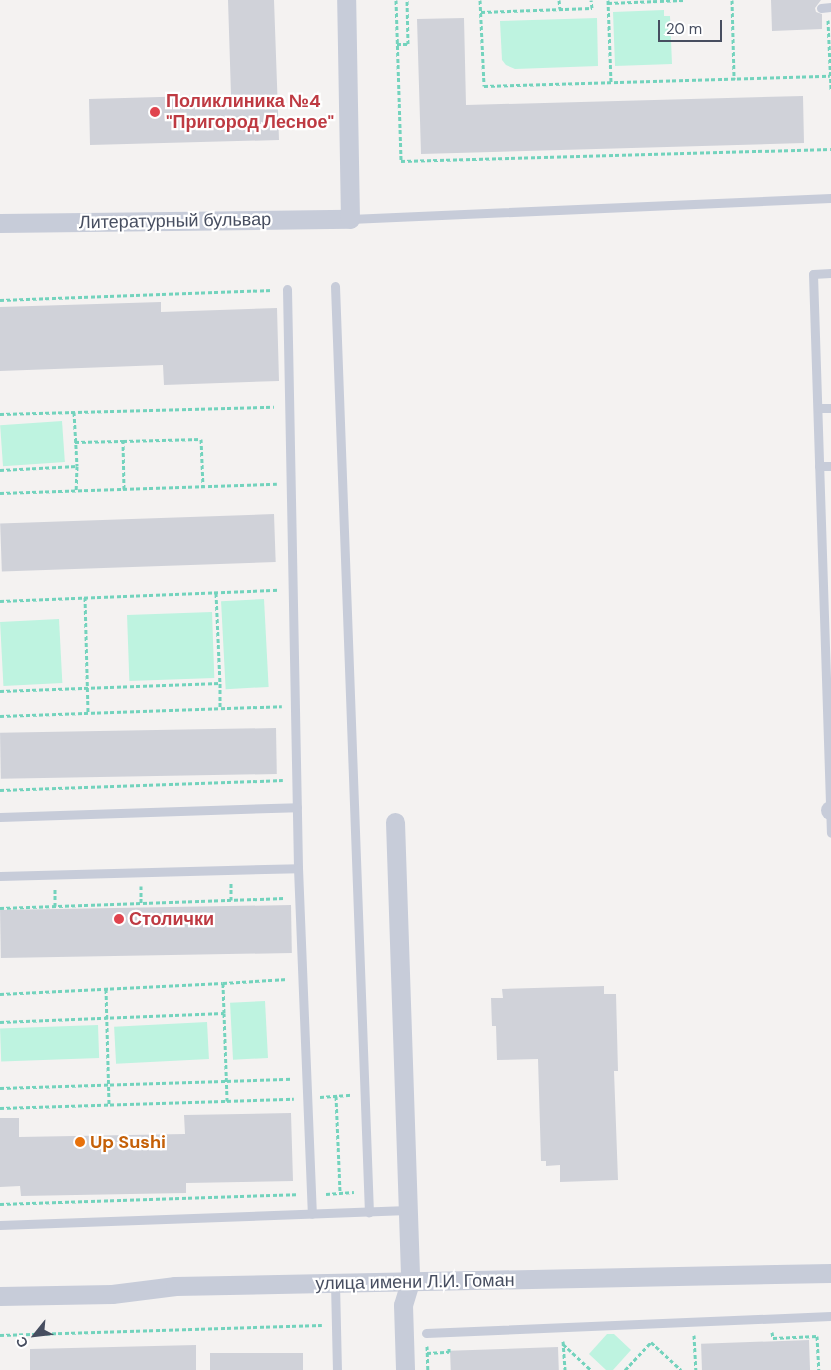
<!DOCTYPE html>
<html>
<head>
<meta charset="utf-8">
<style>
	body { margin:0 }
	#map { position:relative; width:831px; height:1370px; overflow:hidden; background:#f4f2f1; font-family:"DM Sans",sans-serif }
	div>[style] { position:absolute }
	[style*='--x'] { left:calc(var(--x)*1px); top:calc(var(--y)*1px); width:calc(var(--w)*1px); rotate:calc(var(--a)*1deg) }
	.green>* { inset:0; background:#bef3e0; transform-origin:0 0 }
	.building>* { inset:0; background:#d0d2d9; transform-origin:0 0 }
	.path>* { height:3px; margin-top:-1.5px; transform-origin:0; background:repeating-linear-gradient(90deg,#73d3bd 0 4px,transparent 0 6.5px) }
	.service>* { height:9px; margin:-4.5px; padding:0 4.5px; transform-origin:4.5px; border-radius:4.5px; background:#c7ccd9 }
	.minor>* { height:19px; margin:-9.5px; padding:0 9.5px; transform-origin:9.5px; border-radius:9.5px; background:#c7ccd9 }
	.dots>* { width:14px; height:14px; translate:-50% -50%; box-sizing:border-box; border:2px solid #fff; border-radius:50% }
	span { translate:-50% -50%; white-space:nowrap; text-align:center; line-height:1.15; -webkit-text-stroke:4.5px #fff; paint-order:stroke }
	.health-label { font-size:18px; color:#be3a42; font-weight:700 }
	.left { translate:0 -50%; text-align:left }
	.street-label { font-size:18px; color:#474e60 }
	.food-label { font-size:18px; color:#c56008; font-weight:700 }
	.north { position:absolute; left:10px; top:1310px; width:50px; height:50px; -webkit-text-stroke:4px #fff; paint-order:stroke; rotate:241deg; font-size:14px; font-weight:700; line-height:20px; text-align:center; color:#474e60 }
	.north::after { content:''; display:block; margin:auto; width:18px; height:22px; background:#474e60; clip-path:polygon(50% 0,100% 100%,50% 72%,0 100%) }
	.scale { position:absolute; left:658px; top:20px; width:64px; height:22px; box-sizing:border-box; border:2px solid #474e60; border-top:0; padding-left:6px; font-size:15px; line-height:18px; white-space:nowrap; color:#474e60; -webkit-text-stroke:4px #fff; paint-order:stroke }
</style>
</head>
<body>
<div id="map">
	<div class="green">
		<i style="clip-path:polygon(664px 10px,664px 16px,670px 16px,672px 64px,615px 66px,613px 12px)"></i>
		<i style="clip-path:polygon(597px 18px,598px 66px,515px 69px,506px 65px,502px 60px,500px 21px)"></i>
		<i style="left:62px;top:421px;width:41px;height:62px;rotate:86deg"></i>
		<i style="left:264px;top:599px;width:88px;height:43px;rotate:87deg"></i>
		<i style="left:212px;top:612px;width:66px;height:85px;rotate:88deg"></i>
		<i style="left:59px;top:619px;width:64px;height:59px;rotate:87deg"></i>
		<i style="left:265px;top:1001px;width:57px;height:35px;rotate:87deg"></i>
		<i style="left:207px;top:1022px;width:37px;height:93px;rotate:87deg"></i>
		<i style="left:98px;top:1025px;width:33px;height:98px;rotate:88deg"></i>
		<i style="clip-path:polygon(607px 1334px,614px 1334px,631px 1350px,613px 1370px,606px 1370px,589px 1354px)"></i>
	</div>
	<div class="building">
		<i style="clip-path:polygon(228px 0,274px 0,279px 140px,90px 145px,89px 99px,231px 95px)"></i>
		<i style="clip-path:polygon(771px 0,821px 0,815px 8px,816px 12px,822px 14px,822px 29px,772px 31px)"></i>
		<i style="clip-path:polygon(464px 18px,466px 105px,803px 96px,804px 143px,421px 154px,417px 19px)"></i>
		<i style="clip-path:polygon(161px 302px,161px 312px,277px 308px,279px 381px,164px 385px,163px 365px,0 371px,0 307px)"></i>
		<i style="left:274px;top:514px;width:48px;height:274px;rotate:88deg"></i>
		<i style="left:276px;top:728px;width:46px;height:276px;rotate:89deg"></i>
		<i style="left:291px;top:905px;width:48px;height:291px;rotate:89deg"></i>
		<i style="clip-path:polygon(604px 986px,604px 994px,616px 994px,618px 1071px,614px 1071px,618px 1180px,560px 1182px,560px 1165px,546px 1166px,546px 1161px,541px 1161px,538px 1059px,497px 1060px,496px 1026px,492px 1026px,491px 998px,503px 998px,502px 989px)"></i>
		<i style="clip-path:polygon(291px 1113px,293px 1181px,186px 1183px,186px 1193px,21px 1196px,20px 1186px,0 1187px,0 1118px,19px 1118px,19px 1137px,185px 1134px,184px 1115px)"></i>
		<i style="left:809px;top:1340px;width:30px;height:108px;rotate:88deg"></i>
		<i style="clip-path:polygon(196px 1345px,196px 1370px,30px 1370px,30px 1349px)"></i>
		<i style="left:558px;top:1347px;width:23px;height:108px;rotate:88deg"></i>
		<i style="left:303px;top:1353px;width:17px;height:93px;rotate:90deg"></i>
	</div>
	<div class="path">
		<i style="--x:396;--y:0;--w:161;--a:88.2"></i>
		<i style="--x:401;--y:161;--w:430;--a:-1.6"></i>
		<i style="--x:480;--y:0;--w:86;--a:87.3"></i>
		<i style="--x:484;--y:86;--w:346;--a:-1.7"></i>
		<i style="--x:559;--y:0;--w:9;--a:84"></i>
		<i style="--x:608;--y:0;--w:83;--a:87.9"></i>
		<i style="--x:732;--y:0;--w:79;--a:88.5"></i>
		<i style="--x:608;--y:3;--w:76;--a:-2.3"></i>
		<i style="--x:481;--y:12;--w:111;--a:-2.1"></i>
		<i style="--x:592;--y:8;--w:8;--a:-97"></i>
		<i style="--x:828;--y:20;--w:70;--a:87.5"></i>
		<i style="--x:397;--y:44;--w:11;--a:0"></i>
		<i style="--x:408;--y:44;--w:44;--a:-91.3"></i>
		<i style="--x:0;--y:300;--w:273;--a:-2.1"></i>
		<i style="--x:74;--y:412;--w:54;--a:86.8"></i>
		<i style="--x:0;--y:414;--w:274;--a:-1.5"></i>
		<i style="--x:75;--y:442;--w:48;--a:-1.2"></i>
		<i style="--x:0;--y:470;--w:77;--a:-3"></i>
		<i style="--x:77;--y:466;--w:24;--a:92"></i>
		<i style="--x:124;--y:489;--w:48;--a:-91.2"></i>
		<i style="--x:123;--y:441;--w:78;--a:-1.5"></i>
		<i style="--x:201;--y:439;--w:47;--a:87.6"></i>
		<i style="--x:0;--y:493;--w:277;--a:-1.9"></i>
		<i style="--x:216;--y:593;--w:90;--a:87.5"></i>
		<i style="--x:85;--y:597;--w:116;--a:88.5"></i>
		<i style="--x:0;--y:601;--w:279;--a:-2.3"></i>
		<i style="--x:0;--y:691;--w:220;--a:-2.1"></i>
		<i style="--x:220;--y:683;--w:26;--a:90"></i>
		<i style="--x:0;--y:716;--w:282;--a:-2"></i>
		<i style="--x:0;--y:790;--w:283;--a:-2"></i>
		<i style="--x:141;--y:886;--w:17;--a:90"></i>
		<i style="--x:231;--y:900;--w:17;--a:-90"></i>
		<i style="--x:55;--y:906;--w:17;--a:-90"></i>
		<i style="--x:0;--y:908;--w:284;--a:-2"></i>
		<i style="--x:106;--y:989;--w:115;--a:88.5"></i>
		<i style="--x:0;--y:994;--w:223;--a:-2.8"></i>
		<i style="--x:224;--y:1013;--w:88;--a:88"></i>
		<i style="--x:0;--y:1022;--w:224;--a:-2.3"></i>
		<i style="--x:224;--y:1013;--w:30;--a:-92"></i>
		<i style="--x:223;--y:983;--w:65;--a:-3.5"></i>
		<i style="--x:0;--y:1088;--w:292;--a:-1.8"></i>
		<i style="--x:336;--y:1096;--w:97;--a:87.6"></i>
		<i style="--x:320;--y:1097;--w:32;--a:-4"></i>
		<i style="--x:0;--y:1108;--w:294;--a:-1.8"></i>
		<i style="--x:326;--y:1194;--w:28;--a:-4"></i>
		<i style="--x:0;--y:1204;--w:297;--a:-1.9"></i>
		<i style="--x:772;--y:1332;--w:6;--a:81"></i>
		<i style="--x:773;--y:1338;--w:44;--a:-2.6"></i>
		<i style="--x:817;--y:1336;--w:34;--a:87"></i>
		<i style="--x:0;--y:1335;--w:322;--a:-1.8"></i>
		<i style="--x:694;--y:1335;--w:35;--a:87"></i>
		<i style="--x:563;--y:1341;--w:29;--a:86"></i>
		<i style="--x:563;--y:1344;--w:38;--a:43"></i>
		<i style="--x:427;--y:1346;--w:24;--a:88"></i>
		<i style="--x:427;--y:1353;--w:22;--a:-3"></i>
		<i style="--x:449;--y:1352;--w:6;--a:-90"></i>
		<i style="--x:625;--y:1370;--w:38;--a:-47"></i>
		<i style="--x:651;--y:1342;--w:41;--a:43"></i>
	</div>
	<div class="service">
		<i style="--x:821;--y:8;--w:10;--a:-6"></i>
		<i style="--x:350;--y:219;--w:481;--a:-2.5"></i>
		<i style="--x:831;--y:273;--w:18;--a:177"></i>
		<i style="--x:813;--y:274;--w:559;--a:88.16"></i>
		<i style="--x:335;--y:286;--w:927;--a:87.9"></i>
		<i style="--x:287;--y:289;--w:579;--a:88.91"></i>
		<i style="--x:818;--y:408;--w:13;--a:0"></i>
		<i style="--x:819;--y:466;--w:12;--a:0"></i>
		<i style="--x:0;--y:817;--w:297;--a:-1.9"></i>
		<i style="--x:0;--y:876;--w:298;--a:-1.5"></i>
		<i style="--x:298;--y:868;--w:346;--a:87.7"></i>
		<i style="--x:0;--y:1225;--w:408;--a:-2.1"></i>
		<i style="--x:335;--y:1283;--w:87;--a:88.7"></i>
		<i style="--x:426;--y:1333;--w:405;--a:-2.4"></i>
	</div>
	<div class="minor">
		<i style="--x:0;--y:223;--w:350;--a:-0.7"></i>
		<i style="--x:350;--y:219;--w:219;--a:-91"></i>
		<i style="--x:830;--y:810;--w:1;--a:0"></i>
		<i style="--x:395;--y:822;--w:460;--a:88.1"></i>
		<i style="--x:410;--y:1282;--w:24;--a:107"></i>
		<i style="--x:403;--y:1305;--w:65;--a:88.2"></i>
		<i style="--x:0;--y:1296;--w:112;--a:-1"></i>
		<i style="--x:112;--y:1294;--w:64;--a:-7.2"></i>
		<i style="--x:175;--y:1286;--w:656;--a:-1.14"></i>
	</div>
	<div class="dots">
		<i style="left:155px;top:112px;background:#e0444e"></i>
		<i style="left:119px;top:919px;background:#e0444e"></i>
		<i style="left:80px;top:1142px;background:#e8710a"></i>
	</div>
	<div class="health-label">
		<span class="left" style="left:166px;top:112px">Поликлиника №4<br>"Пригород Лесное"</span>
		<span class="left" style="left:129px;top:919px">Столички</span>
	</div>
	<div class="street-label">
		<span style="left:175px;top:221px;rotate:-1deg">Литературный бульвар</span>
		<span style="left:415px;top:1282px;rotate:-1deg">улица имени Л.И. Гоман</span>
	</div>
	<div class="food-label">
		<span class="left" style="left:90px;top:1142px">Up Sushi</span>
	</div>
	<div class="north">С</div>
	<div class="scale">20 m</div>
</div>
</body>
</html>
